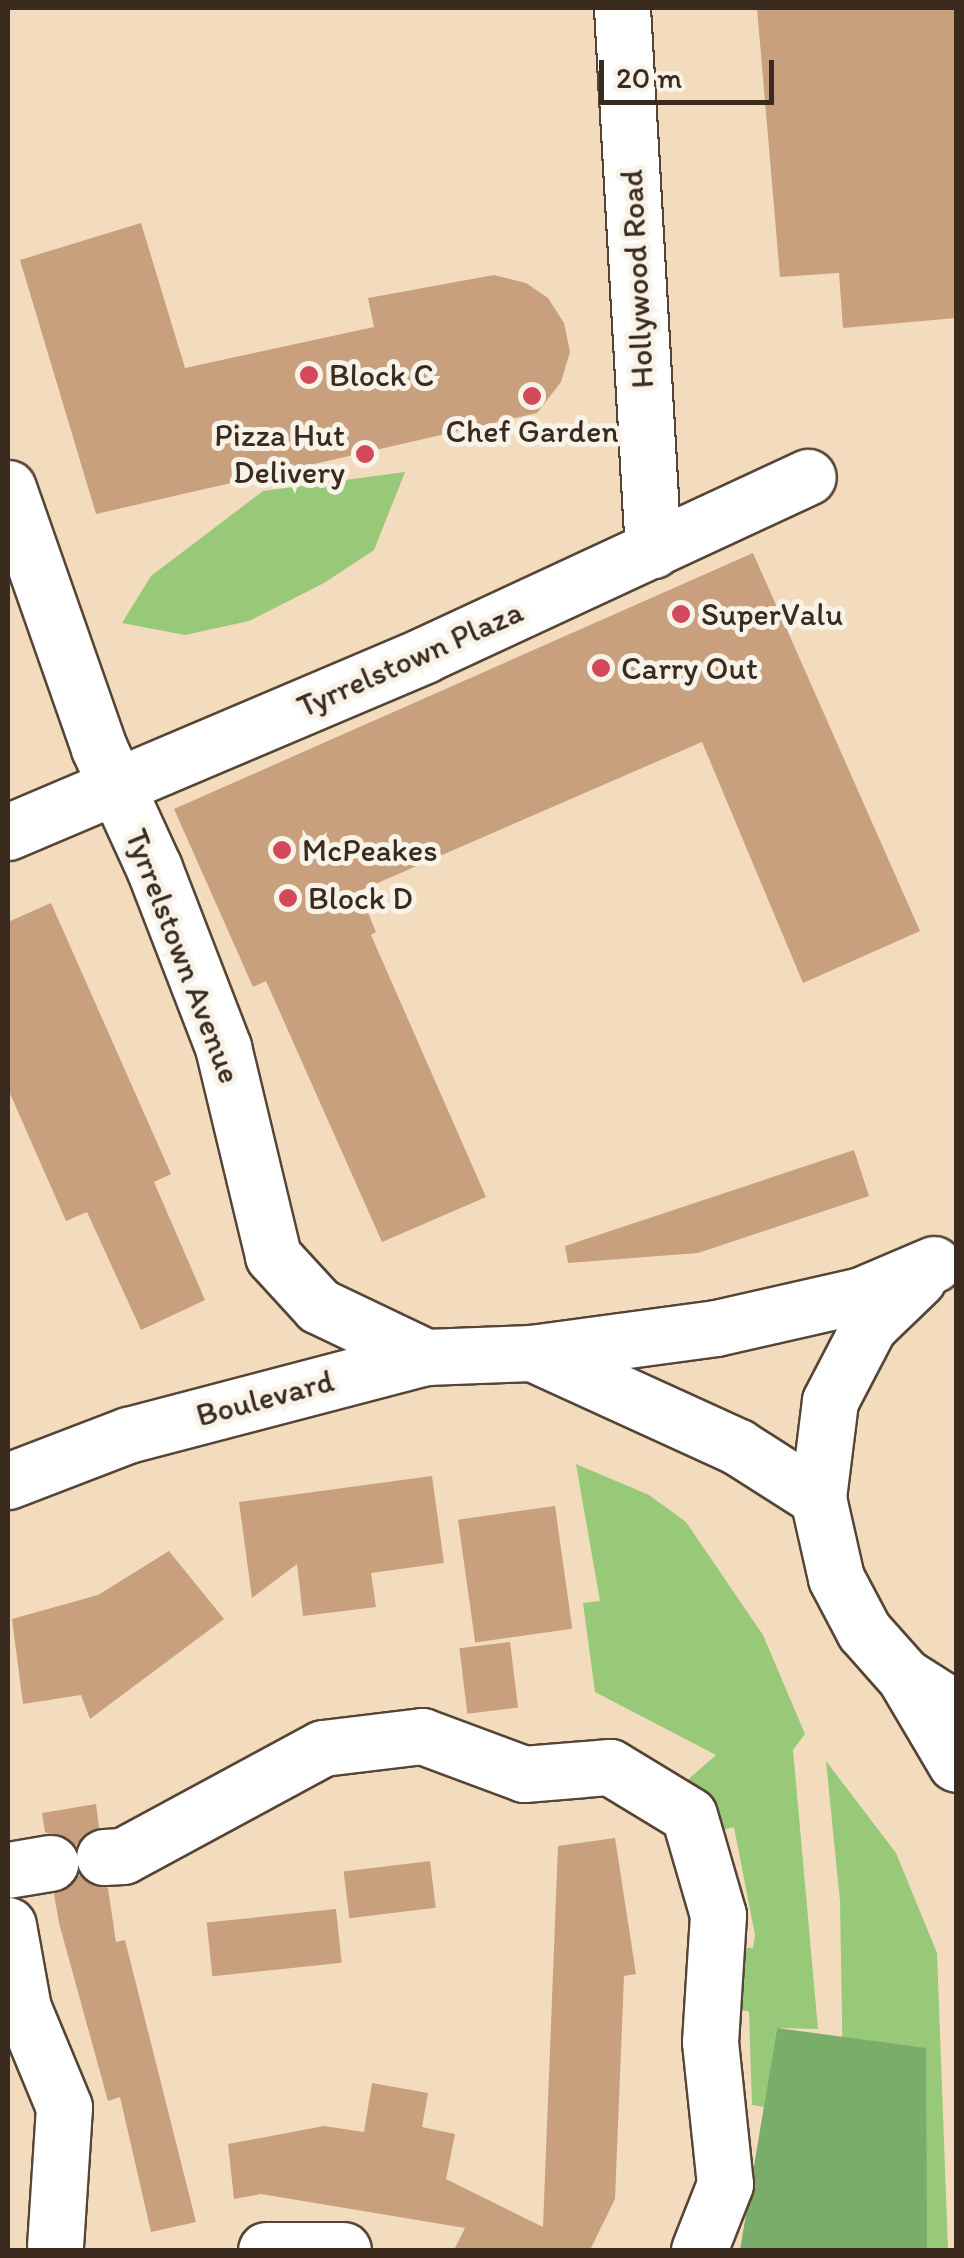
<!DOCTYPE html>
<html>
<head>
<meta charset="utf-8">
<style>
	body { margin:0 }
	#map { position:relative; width:964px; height:2258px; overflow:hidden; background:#f2dcbd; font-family:Itim,sans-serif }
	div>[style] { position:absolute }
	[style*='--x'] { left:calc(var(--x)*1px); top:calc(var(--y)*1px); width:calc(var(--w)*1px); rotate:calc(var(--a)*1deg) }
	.green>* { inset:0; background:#97c979 }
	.forest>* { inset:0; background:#79ad69 }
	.building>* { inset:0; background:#c8a07d; transform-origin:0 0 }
	.roads { filter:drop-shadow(2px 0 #564536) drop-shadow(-2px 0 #564536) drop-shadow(0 2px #564536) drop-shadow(0 -2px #564536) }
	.street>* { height:55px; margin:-27.5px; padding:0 27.5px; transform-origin:27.5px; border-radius:27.5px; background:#fff }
	.secondary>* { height:55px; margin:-27.5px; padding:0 27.5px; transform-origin:27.5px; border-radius:27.5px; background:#fff }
	.dots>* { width:28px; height:28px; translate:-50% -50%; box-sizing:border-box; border:5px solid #f7f3e8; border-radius:50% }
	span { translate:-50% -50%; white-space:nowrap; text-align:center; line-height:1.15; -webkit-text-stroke:10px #f7f3e8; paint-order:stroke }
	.street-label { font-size:32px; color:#3b2a1e }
	.poi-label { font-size:32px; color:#3b2a1e }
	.left { translate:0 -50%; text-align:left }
	.right { translate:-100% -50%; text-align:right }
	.frame { position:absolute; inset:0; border:10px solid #3b2a1e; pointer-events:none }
	.scale { position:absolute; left:599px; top:60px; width:175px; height:45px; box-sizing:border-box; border:5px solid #3b2a1e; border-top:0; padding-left:12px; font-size:30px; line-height:35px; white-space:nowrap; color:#3b2a1e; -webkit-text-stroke:8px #f7f3e8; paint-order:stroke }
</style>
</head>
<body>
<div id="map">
	<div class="green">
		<i style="clip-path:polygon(405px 472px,374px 550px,324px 583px,249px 621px,185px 635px,122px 623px,151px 576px,263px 491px)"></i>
		<i style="clip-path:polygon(576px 1464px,649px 1495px,686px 1522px,763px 1635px,805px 1734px,793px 1750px,818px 2029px,777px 2028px,764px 2107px,752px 2105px,749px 2011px,725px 2010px,731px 1947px,753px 1948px,755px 1935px,734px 1827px,715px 1832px,682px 1785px,716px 1755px,595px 1692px,583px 1603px,600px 1601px)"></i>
		<i style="clip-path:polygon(826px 1761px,896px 1853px,937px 1953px,948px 2250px,846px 2250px,840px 1901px)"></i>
	</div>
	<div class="forest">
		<i style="clip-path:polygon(777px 2028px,926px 2048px,927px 2250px,740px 2250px)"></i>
	</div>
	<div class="building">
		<i style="clip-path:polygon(757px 8px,956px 8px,956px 318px,843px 328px,839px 273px,780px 277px)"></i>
		<i style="clip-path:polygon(141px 223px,185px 368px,374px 327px,368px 298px,494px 275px,526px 283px,548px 298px,564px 323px,570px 352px,561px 382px,537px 413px,96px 514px,20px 260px)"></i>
		<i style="clip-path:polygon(753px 553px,920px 931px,803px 983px,702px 742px,359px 891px,376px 932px,371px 935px,486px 1197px,382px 1242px,266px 981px,253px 987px,174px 809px)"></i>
		<i style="clip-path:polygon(51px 903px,171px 1174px,154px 1182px,205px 1300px,141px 1330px,87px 1212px,66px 1221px,8px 1089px,8px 922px)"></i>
		<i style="clip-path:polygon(854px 1150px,869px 1196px,698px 1253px,568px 1263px,565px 1246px)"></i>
		<i style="clip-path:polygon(432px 1476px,444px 1563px,371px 1573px,376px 1607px,303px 1616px,297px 1564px,252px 1598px,239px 1502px)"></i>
		<i style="left:555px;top:1506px;width:124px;height:98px;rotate:82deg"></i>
		<i style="clip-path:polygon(169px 1551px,224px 1619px,90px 1719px,81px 1695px,23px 1704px,12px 1619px,98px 1595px)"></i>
		<i style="left:510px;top:1642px;width:66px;height:51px;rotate:83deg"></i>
		<i style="clip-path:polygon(96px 1804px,99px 1827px,75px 1846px,45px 1832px,42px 1813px)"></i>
		<i style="clip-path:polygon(615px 1838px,636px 1974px,624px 1976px,615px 2199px,590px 2250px,454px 2250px,465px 2228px,261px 2194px,234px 2199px,228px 2144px,324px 2126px,364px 2132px,372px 2083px,428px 2093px,422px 2127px,455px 2134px,446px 2179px,543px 2227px,558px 1846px)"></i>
		<i style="left:430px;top:1861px;width:47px;height:87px;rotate:83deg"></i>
		<i style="clip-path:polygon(79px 1875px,108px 1888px,116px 1942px,125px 1940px,196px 2222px,151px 2232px,120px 2097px,108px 2101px,59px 1923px,54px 1894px)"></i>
		<i style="left:336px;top:1909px;width:54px;height:130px;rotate:84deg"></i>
	</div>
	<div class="roads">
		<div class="street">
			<i style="--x:622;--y:8;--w:543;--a:86.73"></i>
			<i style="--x:8;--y:488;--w:275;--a:70.7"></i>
			<i style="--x:99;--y:748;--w:132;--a:65.4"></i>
			<i style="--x:154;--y:868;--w:192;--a:68.9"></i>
			<i style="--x:223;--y:1047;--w:215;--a:76.5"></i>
			<i style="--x:273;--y:1256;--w:68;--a:47.4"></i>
			<i style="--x:319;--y:1306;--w:119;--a:25.5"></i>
			<i style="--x:8;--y:832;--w:452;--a:-23"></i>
			<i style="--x:424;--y:655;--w:423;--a:-24.9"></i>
			<i style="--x:104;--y:1857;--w:19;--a:-3"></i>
			<i style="--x:123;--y:1856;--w:227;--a:-28.4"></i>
			<i style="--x:323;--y:1748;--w:100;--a:-6.9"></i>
			<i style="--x:422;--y:1736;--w:109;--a:20.4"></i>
			<i style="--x:524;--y:1774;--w:86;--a:-4.7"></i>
			<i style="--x:610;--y:1767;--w:92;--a:31.3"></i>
			<i style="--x:689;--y:1815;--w:104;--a:73.8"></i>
			<i style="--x:718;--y:1915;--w:127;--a:93.6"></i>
			<i style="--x:710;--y:2042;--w:143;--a:84"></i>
			<i style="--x:725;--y:2184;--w:71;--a:111.5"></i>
			<i style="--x:8;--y:1870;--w:43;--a:-9.5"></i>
			<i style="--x:8;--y:1925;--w:84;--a:79.8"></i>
			<i style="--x:23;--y:2008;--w:107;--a:67.5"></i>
			<i style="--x:64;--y:2107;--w:139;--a:93.7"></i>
			<i style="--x:266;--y:2250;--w:77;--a:0"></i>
		</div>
		<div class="secondary">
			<i style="--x:918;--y:1279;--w:68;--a:136.2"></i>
			<i style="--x:869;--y:1326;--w:85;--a:117.5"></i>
			<i style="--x:830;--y:1401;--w:98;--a:97.1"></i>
			<i style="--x:818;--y:1498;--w:82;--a:77.3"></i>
			<i style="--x:836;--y:1578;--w:60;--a:62.2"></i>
			<i style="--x:864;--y:1631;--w:60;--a:48.4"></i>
			<i style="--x:904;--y:1676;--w:62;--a:32.4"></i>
			<i style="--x:532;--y:1353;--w:226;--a:24.5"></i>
			<i style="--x:738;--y:1447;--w:95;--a:32.5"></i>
			<i style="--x:8;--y:1481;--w:129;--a:-21"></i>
			<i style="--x:128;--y:1435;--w:308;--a:-14.7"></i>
			<i style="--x:426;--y:1357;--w:105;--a:-2.2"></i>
			<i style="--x:531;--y:1353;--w:187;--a:-7.7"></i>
			<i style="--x:716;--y:1328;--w:149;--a:-12.8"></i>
			<i style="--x:861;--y:1295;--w:79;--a:-23"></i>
			<i style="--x:907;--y:1681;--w:96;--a:59.4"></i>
		</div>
	</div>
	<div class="dots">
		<i style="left:309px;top:375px;background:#d1495b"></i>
		<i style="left:532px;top:396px;background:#d1495b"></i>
		<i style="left:365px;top:454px;background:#d1495b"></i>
		<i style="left:681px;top:614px;background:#d1495b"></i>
		<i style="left:601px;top:668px;background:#d1495b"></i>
		<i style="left:282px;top:850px;background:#d1495b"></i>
		<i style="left:288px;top:898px;background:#d1495b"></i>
	</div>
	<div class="street-label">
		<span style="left:637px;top:279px;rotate:-93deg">Hollywood Road</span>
		<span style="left:410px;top:659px;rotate:-24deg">Tyrrelstown Plaza</span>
		<span style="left:183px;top:956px;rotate:69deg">Tyrrelstown Avenue</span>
		<span style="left:265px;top:1398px;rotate:-15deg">Boulevard</span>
	</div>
	<div class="poi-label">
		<span class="left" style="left:329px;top:375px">Block C</span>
		<span style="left:532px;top:431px">Chef Garden</span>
		<span class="right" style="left:345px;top:454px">Pizza Hut<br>Delivery</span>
		<span class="left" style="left:701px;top:614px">SuperValu</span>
		<span class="left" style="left:621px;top:668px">Carry Out</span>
		<span class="left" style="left:302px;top:850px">McPeakes</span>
		<span class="left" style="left:308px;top:898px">Block D</span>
	</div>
	<div class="frame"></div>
	<div class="scale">20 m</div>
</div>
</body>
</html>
